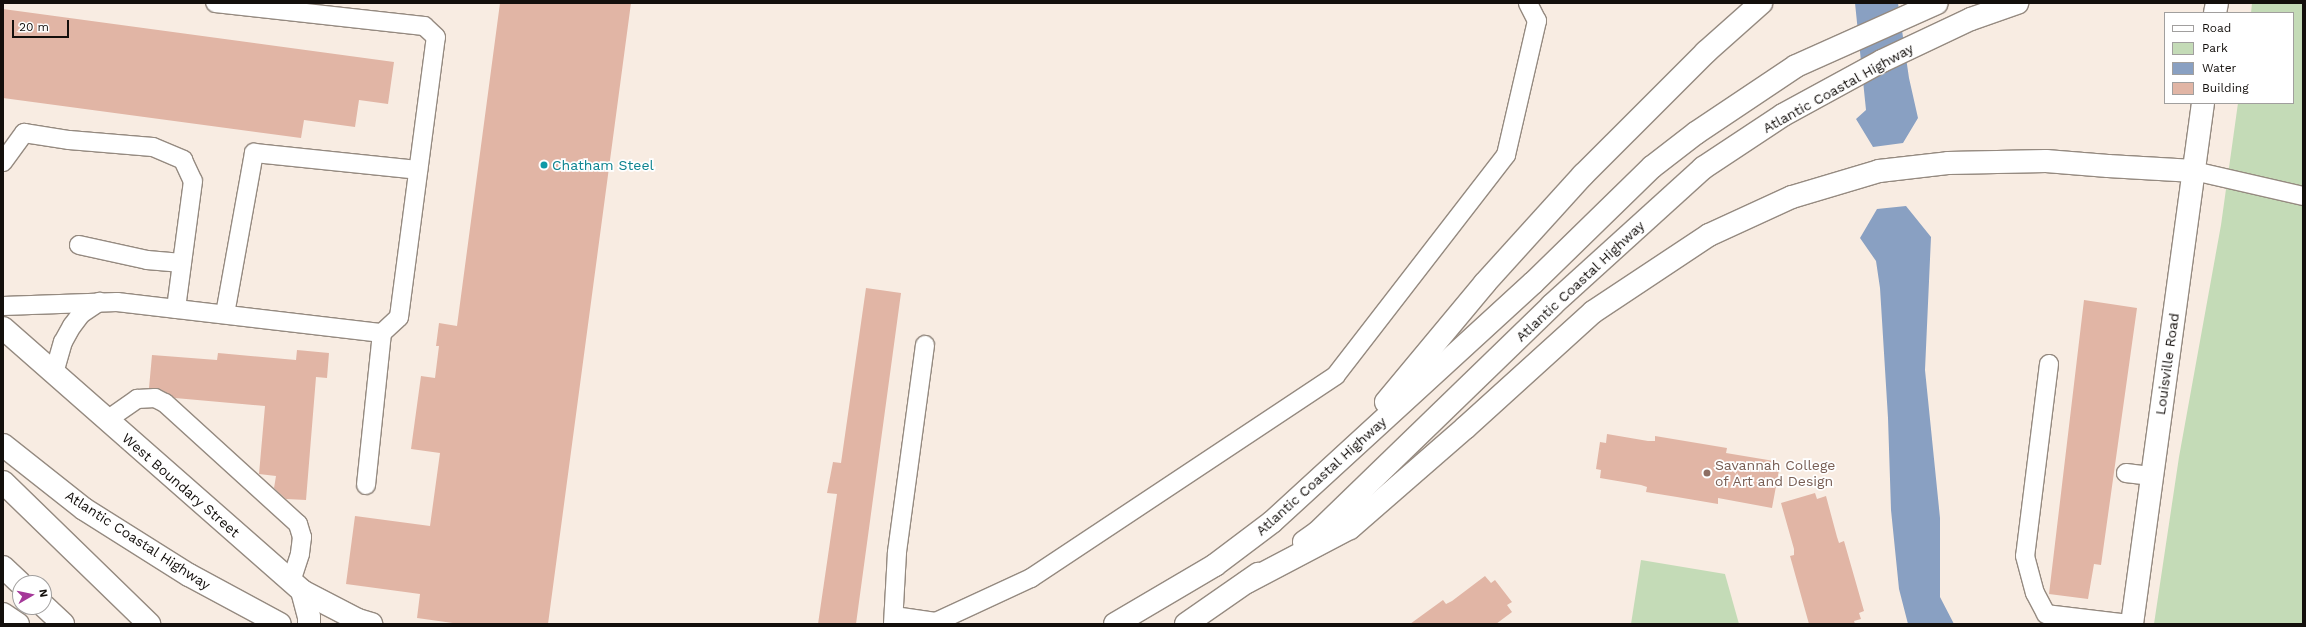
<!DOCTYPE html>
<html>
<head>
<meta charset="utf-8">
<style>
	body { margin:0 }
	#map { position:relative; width:2306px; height:627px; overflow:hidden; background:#f8ece2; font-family:"Work Sans",sans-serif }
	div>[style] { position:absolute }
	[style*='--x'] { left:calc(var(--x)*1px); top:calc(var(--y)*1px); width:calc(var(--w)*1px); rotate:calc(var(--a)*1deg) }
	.green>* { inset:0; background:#c4dbb7 }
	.water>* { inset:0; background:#89a0c2 }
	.building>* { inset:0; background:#e1b5a5 }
	.roads { filter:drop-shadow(1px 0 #958a80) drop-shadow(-1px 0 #958a80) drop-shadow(0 1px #958a80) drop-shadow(0 -1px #958a80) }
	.minor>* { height:18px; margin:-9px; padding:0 9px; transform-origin:9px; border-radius:9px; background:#fff }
	.major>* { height:22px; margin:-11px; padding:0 11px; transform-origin:11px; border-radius:11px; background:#fff }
	.highway>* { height:22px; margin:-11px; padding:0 11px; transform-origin:11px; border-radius:11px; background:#fff }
	.dots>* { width:11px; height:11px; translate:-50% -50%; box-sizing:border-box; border:2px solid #fff; border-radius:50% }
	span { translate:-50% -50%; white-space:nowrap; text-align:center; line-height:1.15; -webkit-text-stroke:3.5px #fff; paint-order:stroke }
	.street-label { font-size:14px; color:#130f0c }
	.culture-label { font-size:14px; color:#0d838f }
	.left { translate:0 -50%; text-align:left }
	.education-label { font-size:14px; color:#785e54 }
	.frame { position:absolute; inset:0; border:4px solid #130f0c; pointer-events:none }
	.legend { position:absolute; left:2164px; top:12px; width:130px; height:92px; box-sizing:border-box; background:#fff; border:1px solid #a19f9e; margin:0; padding:5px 7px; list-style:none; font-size:12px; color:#130f0c }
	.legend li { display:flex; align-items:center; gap:8px; height:20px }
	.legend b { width:20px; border:1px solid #a19f9e }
	.north { position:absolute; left:12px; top:575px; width:40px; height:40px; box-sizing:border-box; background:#fff; border:1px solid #a19f9e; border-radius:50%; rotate:81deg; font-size:11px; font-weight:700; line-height:16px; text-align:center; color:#130f0c }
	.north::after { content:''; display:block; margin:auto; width:14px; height:18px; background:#a53999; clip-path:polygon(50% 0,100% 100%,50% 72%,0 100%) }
	.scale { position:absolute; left:12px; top:20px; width:57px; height:18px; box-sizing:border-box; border:2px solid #130f0c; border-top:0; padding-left:5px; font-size:12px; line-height:14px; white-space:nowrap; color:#130f0c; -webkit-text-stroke:3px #fff; paint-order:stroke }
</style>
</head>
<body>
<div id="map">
	<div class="green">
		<i style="clip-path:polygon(2252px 3px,2303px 3px,2303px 624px,2154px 624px,2179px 457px,2221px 225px,2238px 103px,2293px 103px,2293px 13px,2251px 13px)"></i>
		<i style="clip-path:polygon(1641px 560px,1725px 574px,1739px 624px,1631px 624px)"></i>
	</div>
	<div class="water">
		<i style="clip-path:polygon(1855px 3px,1898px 3px,1909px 78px,1918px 118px,1903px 143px,1873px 147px,1856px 119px,1866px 110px)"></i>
		<i style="clip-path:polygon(1906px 206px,1931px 237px,1925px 370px,1940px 518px,1940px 597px,1954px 624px,1908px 624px,1899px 589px,1891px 510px,1888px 418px,1880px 288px,1876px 261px,1860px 238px,1877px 209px)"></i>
	</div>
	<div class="building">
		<i style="clip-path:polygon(500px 3px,631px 3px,548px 624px,460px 624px,417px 618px,420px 594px,346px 584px,355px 516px,430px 526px,440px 453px,411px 449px,421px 376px,435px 378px,439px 346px,436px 346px,439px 323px,457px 326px)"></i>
		<i style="clip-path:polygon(3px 9px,394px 62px,388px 104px,359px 100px,355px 127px,304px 120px,301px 138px,3px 98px)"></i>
		<i style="clip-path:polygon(866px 288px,901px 293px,856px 624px,818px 624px,837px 494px,827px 493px,833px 462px,841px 463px)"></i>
		<i style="clip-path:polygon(2084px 300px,2137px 308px,2101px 565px,2094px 564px,2088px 599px,2049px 594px)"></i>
		<i style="clip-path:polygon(297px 350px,329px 353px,327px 378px,316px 377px,306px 500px,286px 499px,274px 488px,276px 476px,259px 474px,265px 406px,175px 398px,160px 389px,149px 388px,152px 355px,217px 360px,218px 353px,296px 360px)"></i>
		<i style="clip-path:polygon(1607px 434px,1648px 441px,1655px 441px,1655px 436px,1727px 448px,1726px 453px,1774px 461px,1773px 469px,1779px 470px,1772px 508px,1718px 498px,1718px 504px,1677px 497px,1646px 492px,1647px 487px,1641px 485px,1600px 478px,1601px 470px,1596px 469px,1600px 442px,1606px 443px)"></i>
		<i style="clip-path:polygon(1815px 493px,1817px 499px,1826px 496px,1837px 537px,1839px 543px,1844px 541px,1864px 611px,1859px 613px,1861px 619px,1854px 621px,1855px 624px,1809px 624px,1790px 556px,1794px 555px,1794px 549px,1781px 503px)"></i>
		<i style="clip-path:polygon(1485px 576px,1491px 583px,1495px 580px,1512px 602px,1507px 605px,1512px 612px,1496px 624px,1410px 624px,1443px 600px,1446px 604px,1452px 601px)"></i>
	</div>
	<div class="roads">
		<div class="minor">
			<i style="--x:3;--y:162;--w:36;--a:-54"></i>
			<i style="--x:24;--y:133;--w:46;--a:8.8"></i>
			<i style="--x:69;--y:140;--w:84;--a:4.8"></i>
			<i style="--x:153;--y:147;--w:33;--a:23"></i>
			<i style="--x:183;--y:160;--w:23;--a:65"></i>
			<i style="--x:193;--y:181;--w:129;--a:97.6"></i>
			<i style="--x:2194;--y:171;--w:112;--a:12.9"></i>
			<i style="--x:79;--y:245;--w:70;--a:12.4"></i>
			<i style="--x:147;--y:260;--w:35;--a:5"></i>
			<i style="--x:3;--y:306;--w:114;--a:-2"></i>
			<i style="--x:117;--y:302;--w:267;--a:6.7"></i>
			<i style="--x:382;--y:333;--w:23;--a:-43"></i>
			<i style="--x:399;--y:317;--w:282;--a:-82.5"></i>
			<i style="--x:436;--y:37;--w:16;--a:-137"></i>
			<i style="--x:424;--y:26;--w:210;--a:-173.7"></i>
			<i style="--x:225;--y:314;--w:164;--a:-79.8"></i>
			<i style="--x:254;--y:153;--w:165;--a:5.9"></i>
			<i style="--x:2049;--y:364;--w:193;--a:97.1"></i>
			<i style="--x:2025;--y:556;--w:38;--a:75"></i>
			<i style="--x:2035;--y:593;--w:24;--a:62"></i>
			<i style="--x:2046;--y:614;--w:85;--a:6.8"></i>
			<i style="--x:54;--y:373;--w:32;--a:-74"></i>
			<i style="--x:63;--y:342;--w:18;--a:-61"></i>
			<i style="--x:72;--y:326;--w:15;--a:-53"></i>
			<i style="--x:81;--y:314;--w:22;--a:-34"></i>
			<i style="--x:107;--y:420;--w:37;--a:-35"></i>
			<i style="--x:137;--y:399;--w:18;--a:-3"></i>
			<i style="--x:155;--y:398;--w:11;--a:27"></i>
			<i style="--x:165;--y:403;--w:180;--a:42.3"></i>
			<i style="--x:298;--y:524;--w:14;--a:73"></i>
			<i style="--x:302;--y:537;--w:17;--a:97"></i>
			<i style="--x:300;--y:554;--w:29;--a:108"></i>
			<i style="--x:2126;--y:473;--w:26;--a:7"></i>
			<i style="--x:366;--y:485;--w:153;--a:-84"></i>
			<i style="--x:894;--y:616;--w:42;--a:8.1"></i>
			<i style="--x:936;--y:622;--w:2;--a:90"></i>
			<i style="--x:936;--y:622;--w:105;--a:-24.9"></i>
			<i style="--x:1031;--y:578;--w:366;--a:-33.6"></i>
			<i style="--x:1336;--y:375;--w:278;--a:-52.3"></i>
			<i style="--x:1506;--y:155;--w:138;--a:-77"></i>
			<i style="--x:1537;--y:21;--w:20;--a:-117"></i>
			<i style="--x:893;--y:624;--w:72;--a:-86.8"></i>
			<i style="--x:897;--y:552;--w:209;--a:-82.3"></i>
		</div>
		<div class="major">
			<i style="--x:2215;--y:13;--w:10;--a:-79"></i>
			<i style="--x:3;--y:328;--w:398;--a:41.3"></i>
			<i style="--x:302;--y:591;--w:63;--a:27.4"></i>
			<i style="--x:358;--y:620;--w:14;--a:17"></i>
			<i style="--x:302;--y:591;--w:27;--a:75"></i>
			<i style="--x:309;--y:617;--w:7;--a:90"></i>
			<i style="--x:2132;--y:624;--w:526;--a:-82.24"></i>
		</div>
		<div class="highway">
			<i style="--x:1386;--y:402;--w:155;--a:-50.2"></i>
			<i style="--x:1485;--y:283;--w:146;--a:-47.8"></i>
			<i style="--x:1583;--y:175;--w:174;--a:-45"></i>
			<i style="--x:1706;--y:52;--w:74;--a:-41.7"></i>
			<i style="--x:3;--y:445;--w:103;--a:38.3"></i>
			<i style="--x:84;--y:509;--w:124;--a:32.2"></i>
			<i style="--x:189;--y:575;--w:103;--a:28.3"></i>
			<i style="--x:3;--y:482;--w:204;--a:44.2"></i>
			<i style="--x:1304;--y:542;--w:16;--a:-35"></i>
			<i style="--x:1317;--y:533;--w:327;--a:-44.1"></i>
			<i style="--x:1552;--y:305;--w:204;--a:-42.2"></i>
			<i style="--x:1703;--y:168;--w:96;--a:-33.5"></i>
			<i style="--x:1783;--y:115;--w:113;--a:-28.6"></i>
			<i style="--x:1882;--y:61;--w:98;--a:-25.3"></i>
			<i style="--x:1971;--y:19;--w:49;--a:-19.2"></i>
			<i style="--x:3;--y:567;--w:23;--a:43"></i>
			<i style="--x:1247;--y:582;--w:116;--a:-27.7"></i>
			<i style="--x:1350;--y:528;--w:152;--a:-41"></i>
			<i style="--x:1465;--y:428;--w:173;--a:-42.2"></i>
			<i style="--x:1593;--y:312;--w:139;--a:-33.6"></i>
			<i style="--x:1709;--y:235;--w:91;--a:-24.6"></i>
			<i style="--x:1792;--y:197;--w:91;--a:-16.6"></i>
			<i style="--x:1879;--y:171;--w:69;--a:-6.6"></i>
			<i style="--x:1948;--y:163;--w:98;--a:-1.2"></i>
			<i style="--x:2046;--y:161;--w:62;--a:4.6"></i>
			<i style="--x:2108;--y:166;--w:86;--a:3.3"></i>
			<i style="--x:44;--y:606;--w:26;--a:43"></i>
			<i style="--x:3;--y:614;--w:18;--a:34"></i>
			<i style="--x:1115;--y:624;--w:116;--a:-30.5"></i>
			<i style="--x:1215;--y:565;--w:71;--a:-37"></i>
			<i style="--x:1272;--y:522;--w:354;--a:-42.5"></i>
			<i style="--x:1533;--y:283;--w:166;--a:-44.3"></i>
			<i style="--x:1652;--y:167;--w:56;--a:-37.7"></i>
			<i style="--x:1696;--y:133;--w:120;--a:-33.8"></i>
			<i style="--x:1796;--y:66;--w:154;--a:-24.1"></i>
			<i style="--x:1186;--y:624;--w:88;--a:-34.8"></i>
		</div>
	</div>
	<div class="dots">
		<i style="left:544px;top:165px;background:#0f9aa8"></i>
		<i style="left:1707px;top:473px;background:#8d6e63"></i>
	</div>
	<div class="street-label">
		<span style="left:1838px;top:88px;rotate:-29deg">Atlantic Coastal Highway</span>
		<span style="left:1580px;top:281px;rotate:-43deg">Atlantic Coastal Highway</span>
		<span style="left:2167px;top:364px;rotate:-82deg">Louisville Road</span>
		<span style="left:1321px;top:476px;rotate:-42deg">Atlantic Coastal Highway</span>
		<span style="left:181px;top:485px;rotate:41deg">West Boundary Street</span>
		<span style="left:138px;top:540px;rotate:33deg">Atlantic Coastal Highway</span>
	</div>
	<div class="culture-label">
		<span class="left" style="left:552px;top:165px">Chatham Steel</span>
	</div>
	<div class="education-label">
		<span class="left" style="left:1715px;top:473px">Savannah College<br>of Art and Design</span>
	</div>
	<div class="frame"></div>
	<ul class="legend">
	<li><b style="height:5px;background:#fff"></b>Road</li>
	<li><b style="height:11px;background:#c4dbb7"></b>Park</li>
	<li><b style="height:11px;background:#89a0c2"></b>Water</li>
	<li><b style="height:11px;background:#e1b5a5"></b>Building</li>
	</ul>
	<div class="north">N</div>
	<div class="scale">20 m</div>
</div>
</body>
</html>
